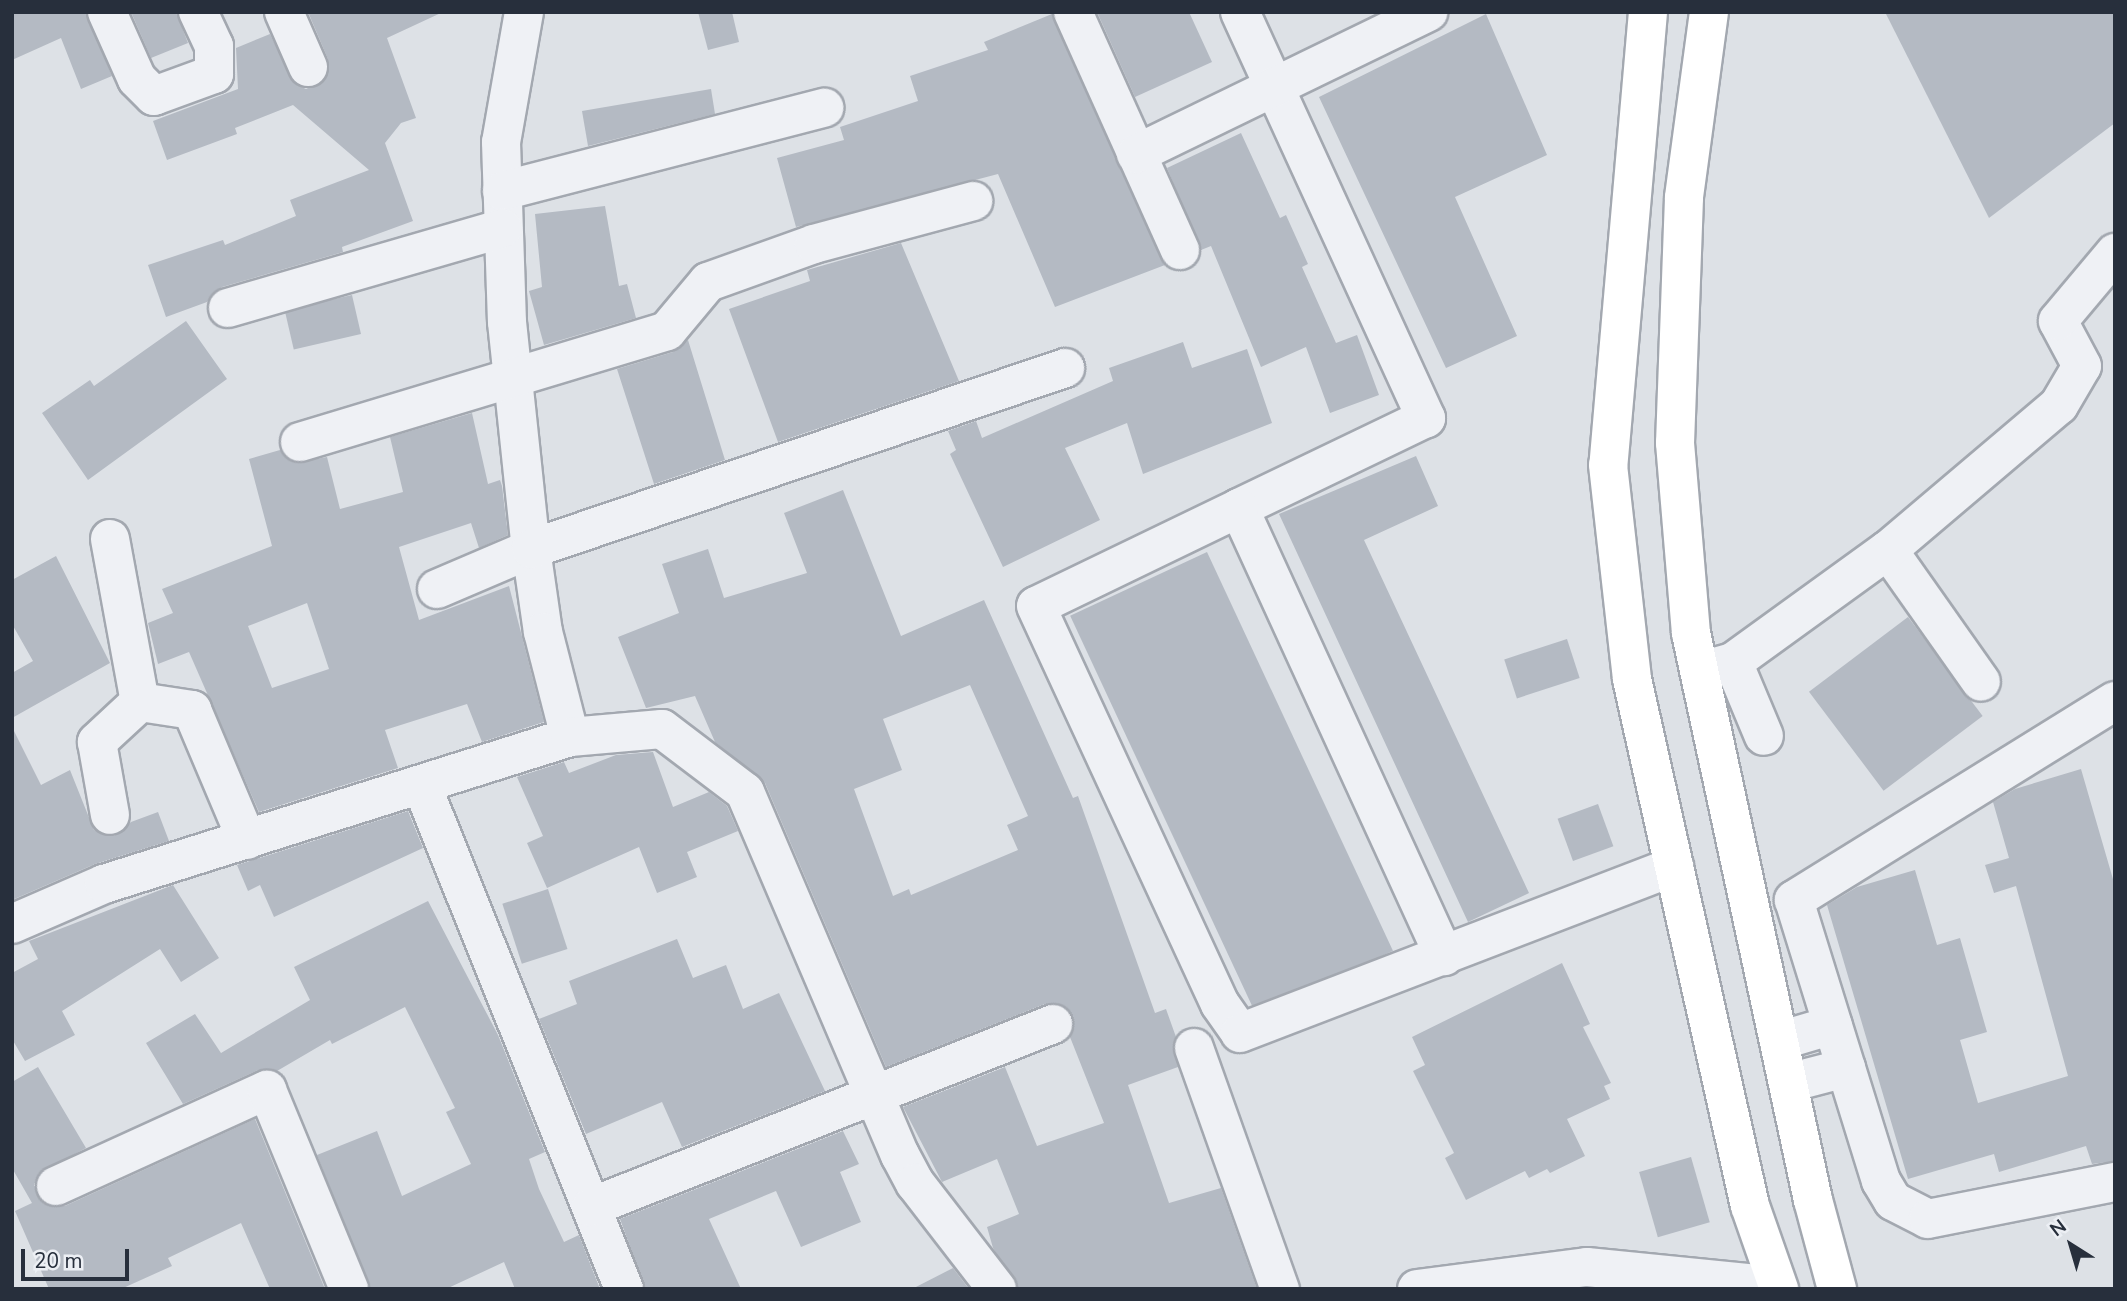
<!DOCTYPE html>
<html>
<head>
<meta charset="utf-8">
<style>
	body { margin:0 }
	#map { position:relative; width:2127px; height:1301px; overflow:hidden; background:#dde1e6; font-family:"Nunito Sans",sans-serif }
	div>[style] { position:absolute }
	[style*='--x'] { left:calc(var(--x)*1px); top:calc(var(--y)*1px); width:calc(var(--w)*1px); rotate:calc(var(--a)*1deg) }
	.building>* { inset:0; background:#b4bac3; transform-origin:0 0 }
	.roads { filter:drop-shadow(2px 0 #a3a8b0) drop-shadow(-2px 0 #a3a8b0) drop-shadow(0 2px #a3a8b0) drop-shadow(0 -2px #a3a8b0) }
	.minor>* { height:38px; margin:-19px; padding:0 19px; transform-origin:19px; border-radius:19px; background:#eff1f5 }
	.major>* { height:38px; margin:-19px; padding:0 19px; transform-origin:19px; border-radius:19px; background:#fff }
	span { translate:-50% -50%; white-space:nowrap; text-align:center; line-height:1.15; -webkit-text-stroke:7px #eceff4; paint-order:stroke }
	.frame { position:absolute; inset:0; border:14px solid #272f3c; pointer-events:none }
	.north { position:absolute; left:2036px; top:1210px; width:70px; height:70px; -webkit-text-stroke:5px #eceff4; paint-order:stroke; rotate:323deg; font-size:19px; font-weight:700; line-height:28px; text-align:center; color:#272f3c }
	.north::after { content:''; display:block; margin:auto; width:24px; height:32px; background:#272f3c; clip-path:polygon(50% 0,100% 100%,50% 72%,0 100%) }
	.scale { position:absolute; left:21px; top:1249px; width:108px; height:32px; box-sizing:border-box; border:4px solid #272f3c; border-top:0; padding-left:9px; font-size:21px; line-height:24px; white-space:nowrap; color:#272f3c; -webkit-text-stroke:5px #eceff4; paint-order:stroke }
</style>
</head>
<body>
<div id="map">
	<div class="building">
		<i style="clip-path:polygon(12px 12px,86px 12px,112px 76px,81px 89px,61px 38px,12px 60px)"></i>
		<i style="clip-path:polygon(131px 12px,176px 12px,188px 43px,151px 58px)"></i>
		<i style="clip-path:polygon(308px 12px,443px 12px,387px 38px,416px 118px,401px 123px,385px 143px,413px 221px,342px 247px,343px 252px,222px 287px,207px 302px,166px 317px,148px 265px,223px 240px,225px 245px,296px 216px,290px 200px,369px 170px,293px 105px,235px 128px,237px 134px,167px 160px,153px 121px,238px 89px,236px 48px,270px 34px,295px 84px,306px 89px,325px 80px,328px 59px)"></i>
		<i style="clip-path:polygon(698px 12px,732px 12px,739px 42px,708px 50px)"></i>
		<i style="clip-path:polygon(1097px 12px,1189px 12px,1212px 62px,1135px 97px)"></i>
		<i style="clip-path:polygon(1885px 12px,2115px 12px,2115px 123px,1989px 218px)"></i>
		<i style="clip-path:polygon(1052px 14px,1165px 265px,1055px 307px,998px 174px,796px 227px,777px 158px,844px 140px,840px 127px,918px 101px,910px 76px,988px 50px,984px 42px)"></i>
		<i style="clip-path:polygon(1486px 14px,1547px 155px,1455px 197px,1517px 336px,1446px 368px,1319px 97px)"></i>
		<i style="clip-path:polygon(711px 89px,715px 114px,588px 146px,582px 111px)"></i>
		<i style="clip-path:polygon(1241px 133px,1280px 218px,1286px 215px,1308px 264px,1302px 267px,1336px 343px,1357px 335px,1379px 395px,1330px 413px,1306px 347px,1261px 367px,1211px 246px,1201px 250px,1167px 168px)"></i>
		<i style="clip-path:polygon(605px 206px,619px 286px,627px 284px,636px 318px,544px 345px,529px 291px,542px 287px,535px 214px)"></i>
		<i style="clip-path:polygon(901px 243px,959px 381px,778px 442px,729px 309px,810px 281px,807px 270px)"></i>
		<i style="left:352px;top:295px;width:40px;height:69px;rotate:77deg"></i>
		<i style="clip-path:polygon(186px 321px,227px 379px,88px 480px,42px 413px,90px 380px,94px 386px)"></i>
		<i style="clip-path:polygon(688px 340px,725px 460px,654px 484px,617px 369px,673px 352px)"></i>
		<i style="clip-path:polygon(1183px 342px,1192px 368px,1247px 349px,1272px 423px,1143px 474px,1127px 423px,1065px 448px,1100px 520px,1003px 567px,950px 454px,956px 450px,948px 431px,976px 421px,982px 438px,1113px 381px,1109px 368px)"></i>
		<i style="clip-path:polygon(evenodd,472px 413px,488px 484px,500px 480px,502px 486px,508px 535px,479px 548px,471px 523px,399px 547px,419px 620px,509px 586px,544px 722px,482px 742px,467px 704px,385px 730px,398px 768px,259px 812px,189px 652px,158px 664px,148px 623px,173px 613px,162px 589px,272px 546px,249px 459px,280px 450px,296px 463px,327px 457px,340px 509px,403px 492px,390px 437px,472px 413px,307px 603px,329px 669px,272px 688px,248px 626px,307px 603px)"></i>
		<i style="clip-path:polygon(1416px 456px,1438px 506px,1364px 540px,1529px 893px,1468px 922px,1279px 514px)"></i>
		<i style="clip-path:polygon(evenodd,843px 490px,901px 636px,984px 600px,1073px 798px,1078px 796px,1155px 1013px,1166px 1009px,1176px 1037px,1178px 1067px,1128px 1085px,1169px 1203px,1221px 1188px,1257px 1289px,1018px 1289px,993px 1248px,987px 1227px,1019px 1214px,997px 1159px,942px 1182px,903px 1107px,1005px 1067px,1037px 1146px,1104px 1123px,1070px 1037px,1073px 1015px,1057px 1003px,1045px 1004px,886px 1067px,765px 783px,715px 742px,695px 696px,646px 708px,618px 637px,679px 613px,662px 564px,708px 549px,724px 598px,807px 573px,784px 513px,843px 490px,970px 685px,1028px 816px,1007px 825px,1018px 850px,911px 895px,909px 889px,893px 896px,854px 789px,902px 770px,883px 719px,970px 685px)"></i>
		<i style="left:1207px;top:552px;width:440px;height:151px;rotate:65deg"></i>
		<i style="clip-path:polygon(56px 556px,110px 663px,12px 718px,12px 673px,33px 661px,12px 624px,12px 580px)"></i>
		<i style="left:1908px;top:617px;width:124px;height:124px;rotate:53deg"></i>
		<i style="left:1567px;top:639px;width:41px;height:66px;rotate:72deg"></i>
		<i style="clip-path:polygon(12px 727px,41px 785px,70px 770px,94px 830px,114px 836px,131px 822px,158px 812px,169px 841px,95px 864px,12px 900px)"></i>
		<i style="clip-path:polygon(653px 752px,673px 807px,709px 792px,727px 806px,738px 831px,687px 852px,697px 877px,657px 893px,639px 847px,547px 888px,527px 843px,543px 836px,517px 777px,564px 762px,569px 773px,616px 755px)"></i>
		<i style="clip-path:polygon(2081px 769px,2115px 886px,2115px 1161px,2092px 1164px,2086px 1146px,1999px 1172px,1994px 1154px,1908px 1179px,1827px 905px,1857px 887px,1915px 870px,1937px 945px,1960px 938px,1987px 1032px,1960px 1040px,1978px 1103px,2068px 1076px,2016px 886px,1994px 893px,1985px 865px,2009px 858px,1993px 802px,2015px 789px)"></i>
		<i style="left:1598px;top:804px;width:45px;height:43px;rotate:70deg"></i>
		<i style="clip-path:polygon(408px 811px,423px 848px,274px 917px,260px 885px,248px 891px,237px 865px)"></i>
		<i style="clip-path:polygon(173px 885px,219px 958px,181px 982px,160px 949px,62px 1011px,75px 1035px,25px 1061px,12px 1039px,12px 973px,38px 959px,29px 941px)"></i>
		<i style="left:548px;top:889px;width:63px;height:48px;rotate:72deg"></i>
		<i style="clip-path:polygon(428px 901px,498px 1035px,545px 1152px,529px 1159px,539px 1189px,564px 1242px,579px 1235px,600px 1289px,515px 1289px,504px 1262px,446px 1289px,370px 1289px,317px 1155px,377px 1131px,402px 1196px,471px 1164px,446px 1112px,455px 1108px,405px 1007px,332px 1044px,330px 1040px,277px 1071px,258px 1070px,183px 1104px,146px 1043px,195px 1014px,221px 1053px,310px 1000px,294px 967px)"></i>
		<i style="clip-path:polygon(677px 939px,693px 978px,726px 965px,743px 1009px,779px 993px,825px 1091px,682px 1147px,662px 1102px,586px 1134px,539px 1019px,577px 1004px,569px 981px)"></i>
		<i style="clip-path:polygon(1562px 963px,1590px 1024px,1583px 1027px,1611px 1083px,1604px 1086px,1610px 1099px,1567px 1119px,1585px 1156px,1550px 1173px,1547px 1169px,1529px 1178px,1525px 1171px,1466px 1200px,1445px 1158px,1454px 1153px,1413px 1071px,1425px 1065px,1412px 1037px)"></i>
		<i style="clip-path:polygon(38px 1067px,86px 1148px,39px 1173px,34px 1185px,43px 1203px,65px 1206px,255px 1119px,325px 1289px,270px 1289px,241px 1223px,168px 1258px,172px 1266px,121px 1289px,49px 1289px,15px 1211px,32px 1203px,12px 1168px,12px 1082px)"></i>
		<i style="clip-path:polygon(843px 1131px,859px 1164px,840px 1172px,861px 1222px,801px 1247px,776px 1191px,709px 1219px,741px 1289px,645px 1289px,620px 1219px)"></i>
		<i style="left:1691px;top:1157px;width:68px;height:54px;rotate:74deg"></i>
		<i style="clip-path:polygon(953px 1268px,969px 1289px,912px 1289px)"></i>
	</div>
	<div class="roads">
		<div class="minor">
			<i style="--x:107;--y:12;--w:73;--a:65.9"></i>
			<i style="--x:137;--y:79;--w:24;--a:45"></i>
			<i style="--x:154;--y:96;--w:64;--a:-20.1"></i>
			<i style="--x:214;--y:74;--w:28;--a:-90"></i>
			<i style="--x:214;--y:46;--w:38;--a:-115"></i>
			<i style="--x:284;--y:12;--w:60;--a:66.4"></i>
			<i style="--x:524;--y:12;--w:132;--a:100"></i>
			<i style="--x:501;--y:142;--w:180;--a:88.1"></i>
			<i style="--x:507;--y:322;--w:228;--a:84"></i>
			<i style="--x:531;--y:549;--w:84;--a:81.8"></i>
			<i style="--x:543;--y:632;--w:108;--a:75.6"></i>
			<i style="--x:1073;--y:12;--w:261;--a:65.8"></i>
			<i style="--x:1240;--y:12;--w:447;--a:65.4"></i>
			<i style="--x:1426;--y:418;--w:208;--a:154.3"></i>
			<i style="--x:1239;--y:508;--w:493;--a:65.4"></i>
			<i style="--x:1136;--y:154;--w:325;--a:-25.9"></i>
			<i style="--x:502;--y:191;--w:333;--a:-14.5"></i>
			<i style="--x:228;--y:308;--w:286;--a:-16.2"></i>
			<i style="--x:300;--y:442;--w:383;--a:-16.8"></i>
			<i style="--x:667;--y:331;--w:64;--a:-50.1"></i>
			<i style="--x:708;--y:282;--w:113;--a:-19.7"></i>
			<i style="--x:814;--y:244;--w:165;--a:-15.1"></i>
			<i style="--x:1239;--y:508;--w:225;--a:154.2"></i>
			<i style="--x:1036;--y:606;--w:438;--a:65.2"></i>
			<i style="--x:1220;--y:1004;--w:35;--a:55"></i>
			<i style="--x:1240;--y:1033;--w:465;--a:-21"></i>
			<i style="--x:110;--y:539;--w:166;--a:79.6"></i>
			<i style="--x:140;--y:702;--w:59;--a:137.1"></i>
			<i style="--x:97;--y:742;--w:74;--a:79.9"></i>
			<i style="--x:1888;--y:550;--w:161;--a:54.8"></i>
			<i style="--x:437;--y:589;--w:102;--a:-23.1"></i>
			<i style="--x:531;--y:549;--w:564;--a:-18.72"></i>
			<i style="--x:1733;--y:662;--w:80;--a:67.3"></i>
			<i style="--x:1701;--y:671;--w:33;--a:-16"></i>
			<i style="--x:1733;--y:662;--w:191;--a:-35.9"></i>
			<i style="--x:1888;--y:550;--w:224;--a:-40.3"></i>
			<i style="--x:2059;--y:405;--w:45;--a:-59.5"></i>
			<i style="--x:2082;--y:366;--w:51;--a:-118.1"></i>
			<i style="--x:2058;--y:321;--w:89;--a:-50"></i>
			<i style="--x:2115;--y:701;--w:378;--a:148.2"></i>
			<i style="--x:1794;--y:900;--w:294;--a:72.8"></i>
			<i style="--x:1881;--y:1181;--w:23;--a:59"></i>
			<i style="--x:1893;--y:1201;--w:39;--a:27"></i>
			<i style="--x:1928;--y:1219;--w:191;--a:-11.2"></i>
			<i style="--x:140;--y:702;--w:53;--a:8.7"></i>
			<i style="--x:192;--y:710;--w:141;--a:67.1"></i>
			<i style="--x:422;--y:786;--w:542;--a:68.12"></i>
			<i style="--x:12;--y:924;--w:100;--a:-23.5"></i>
			<i style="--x:104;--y:884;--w:489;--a:-17.5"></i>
			<i style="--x:570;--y:737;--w:92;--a:-5"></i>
			<i style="--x:662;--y:729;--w:104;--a:37.2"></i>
			<i style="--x:745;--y:792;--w:395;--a:66.9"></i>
			<i style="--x:900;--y:1155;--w:32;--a:62"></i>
			<i style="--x:915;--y:1183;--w:134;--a:52.3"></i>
			<i style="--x:1779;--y:1041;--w:56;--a:-16.5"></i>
			<i style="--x:1194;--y:1048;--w:256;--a:70.4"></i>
			<i style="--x:1788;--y:1083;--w:60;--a:-14.5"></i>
			<i style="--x:56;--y:1186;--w:232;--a:-24.5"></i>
			<i style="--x:267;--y:1090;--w:215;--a:67.6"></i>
			<i style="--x:591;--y:1207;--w:497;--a:-21.6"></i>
			<i style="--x:1417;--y:1289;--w:171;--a:-7.4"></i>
			<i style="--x:1587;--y:1267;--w:191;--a:5.7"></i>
		</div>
		<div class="major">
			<i style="--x:1648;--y:12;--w:455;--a:95"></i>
			<i style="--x:1608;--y:465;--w:215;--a:83.6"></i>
			<i style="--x:1632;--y:679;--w:540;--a:77.38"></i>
			<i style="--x:1750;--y:1206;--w:88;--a:70.7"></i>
			<i style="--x:1709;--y:12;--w:188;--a:97.7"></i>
			<i style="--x:1684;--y:198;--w:245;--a:92.1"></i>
			<i style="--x:1675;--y:443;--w:191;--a:85.2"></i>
			<i style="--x:1691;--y:633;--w:580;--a:77.86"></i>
			<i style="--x:1813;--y:1200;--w:92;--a:74.9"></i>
		</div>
	</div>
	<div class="frame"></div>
	<div class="north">N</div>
	<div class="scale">20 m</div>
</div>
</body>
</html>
